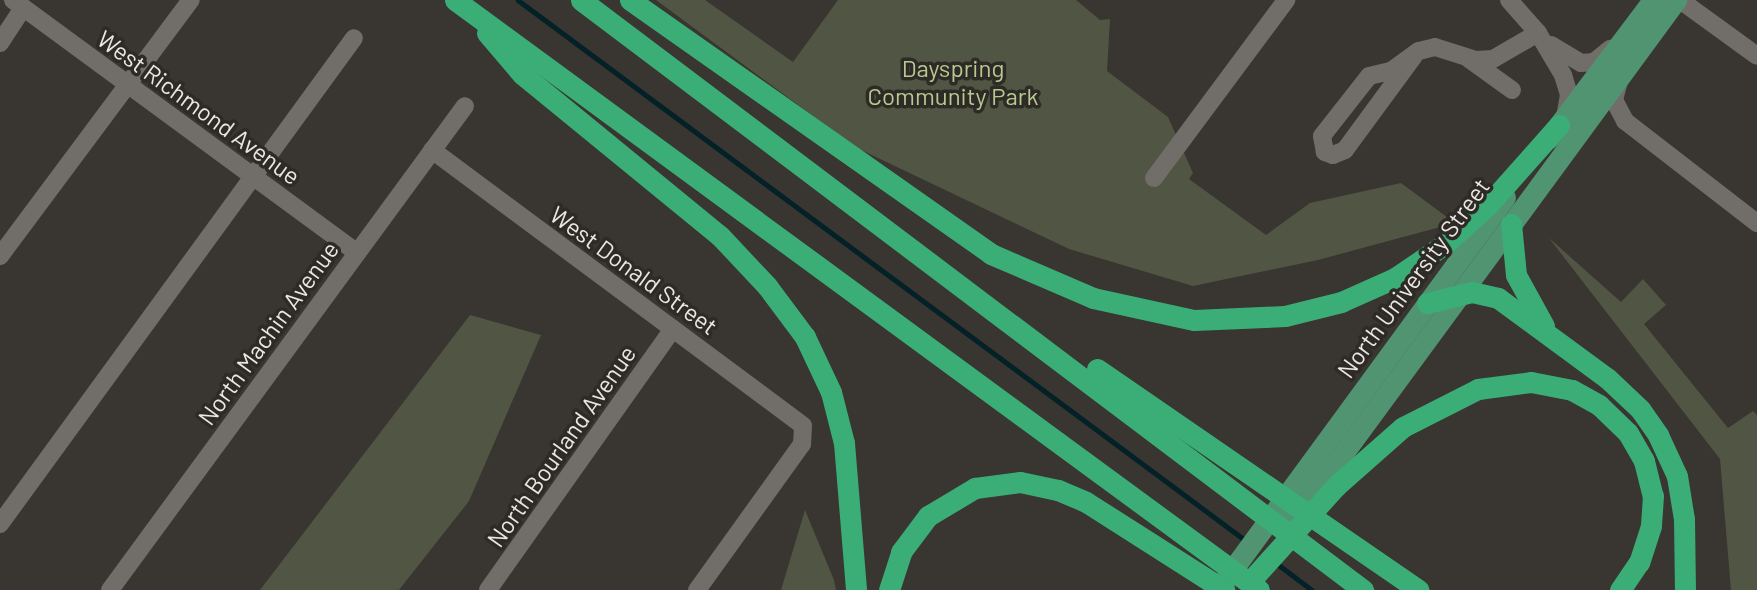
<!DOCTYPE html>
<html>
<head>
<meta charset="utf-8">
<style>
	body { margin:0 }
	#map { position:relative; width:1757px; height:590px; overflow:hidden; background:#393531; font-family:Barlow,sans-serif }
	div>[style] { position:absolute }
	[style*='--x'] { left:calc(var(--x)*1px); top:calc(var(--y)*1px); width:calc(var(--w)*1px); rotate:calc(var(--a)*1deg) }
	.green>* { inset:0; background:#505643 }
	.stream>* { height:4.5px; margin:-2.25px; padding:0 2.25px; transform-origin:2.25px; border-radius:2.25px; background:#032127 }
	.minor>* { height:18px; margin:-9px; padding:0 9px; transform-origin:9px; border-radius:9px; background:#716d69 }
	.major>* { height:21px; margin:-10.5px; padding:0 10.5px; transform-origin:10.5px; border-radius:10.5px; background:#519472 }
	.highway>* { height:21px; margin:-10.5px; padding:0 10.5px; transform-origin:10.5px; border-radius:10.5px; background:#3bae78 }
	span { translate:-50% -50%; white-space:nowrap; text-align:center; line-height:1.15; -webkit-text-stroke:7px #2e2b27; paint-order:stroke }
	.park-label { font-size:24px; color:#b7c891 }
	.street-label { font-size:24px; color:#eae7e5 }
</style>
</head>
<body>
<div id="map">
	<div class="green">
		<i style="clip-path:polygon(656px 0,705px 0,793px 62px,838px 0,1076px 0,1100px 20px,1110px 19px,1107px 71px,1168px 117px,1193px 173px,1189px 179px,1266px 235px,1310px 203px,1401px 183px,1455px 223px,1318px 260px,1193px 286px,1069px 249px,855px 147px)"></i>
		<i style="clip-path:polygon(1549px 238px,1621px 302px,1643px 279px,1666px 305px,1644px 324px,1728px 428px,1753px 411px,1757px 415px,1757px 590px,1731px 590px,1720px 459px)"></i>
		<i style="clip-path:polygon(470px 315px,541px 335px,469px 501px,399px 590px,260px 590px)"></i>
		<i style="clip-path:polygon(805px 510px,834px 580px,836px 590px,781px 590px)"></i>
	</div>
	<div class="stream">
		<i style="--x:518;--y:0;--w:906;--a:36.6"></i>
		<i style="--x:1275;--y:562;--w:46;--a:37.1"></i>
	</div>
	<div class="minor">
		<i style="--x:13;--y:0;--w:427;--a:36.3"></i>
		<i style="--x:1509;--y:0;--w:44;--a:48.7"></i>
		<i style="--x:1538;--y:33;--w:49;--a:59.2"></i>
		<i style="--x:1563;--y:75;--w:21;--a:73"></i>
		<i style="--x:1569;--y:95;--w:22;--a:100"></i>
		<i style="--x:1680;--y:0;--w:95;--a:36"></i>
		<i style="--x:0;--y:43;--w:42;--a:-56.7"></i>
		<i style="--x:1551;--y:45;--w:35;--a:31"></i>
		<i style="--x:1581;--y:63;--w:13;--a:-4"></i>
		<i style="--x:1594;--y:62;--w:21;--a:-39"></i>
		<i style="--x:1414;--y:56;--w:117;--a:126.3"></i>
		<i style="--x:1345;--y:150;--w:13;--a:157"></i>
		<i style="--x:1333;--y:155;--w:9;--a:-159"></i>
		<i style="--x:1325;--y:152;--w:16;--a:-101"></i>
		<i style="--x:1322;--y:136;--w:76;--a:-51.9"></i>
		<i style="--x:1369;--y:76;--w:23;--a:-13"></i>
		<i style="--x:1391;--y:71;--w:34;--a:-36"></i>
		<i style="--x:1419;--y:51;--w:16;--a:-14"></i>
		<i style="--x:1435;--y:47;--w:43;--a:17.6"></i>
		<i style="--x:1476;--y:60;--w:17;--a:-3"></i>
		<i style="--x:1493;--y:59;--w:52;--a:-30"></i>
		<i style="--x:1469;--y:59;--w:53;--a:35.8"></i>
		<i style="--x:1619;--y:81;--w:20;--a:105"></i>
		<i style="--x:1614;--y:100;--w:24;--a:62"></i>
		<i style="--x:1625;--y:121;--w:167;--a:37.7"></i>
		<i style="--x:432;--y:150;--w:462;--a:36.6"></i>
		<i style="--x:803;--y:426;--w:18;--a:93"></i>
		<i style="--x:802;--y:444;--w:180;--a:125.7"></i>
		<i style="--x:1154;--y:178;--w:222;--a:-53.4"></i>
		<i style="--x:0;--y:256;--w:319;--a:-53.3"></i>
		<i style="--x:0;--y:524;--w:601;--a:-53.93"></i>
		<i style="--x:110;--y:590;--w:600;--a:-53.74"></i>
		<i style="--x:488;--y:590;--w:320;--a:-54.7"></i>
	</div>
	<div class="major">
		<i style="--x:1549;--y:138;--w:173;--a:-53"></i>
		<i style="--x:1292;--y:523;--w:649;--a:-53.71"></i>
		<i style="--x:1222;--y:584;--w:479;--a:-53.8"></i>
	</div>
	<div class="highway">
		<i style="--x:455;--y:0;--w:997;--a:36.27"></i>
		<i style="--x:581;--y:0;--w:980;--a:37.03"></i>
		<i style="--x:630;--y:0;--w:441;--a:35.1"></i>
		<i style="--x:991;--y:254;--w:111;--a:23.3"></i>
		<i style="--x:1093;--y:298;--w:103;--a:12.3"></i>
		<i style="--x:1194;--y:320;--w:91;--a:-2.5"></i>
		<i style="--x:1285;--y:316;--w:58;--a:-14"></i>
		<i style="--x:1341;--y:302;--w:59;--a:-24"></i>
		<i style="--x:1395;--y:278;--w:60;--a:-34.2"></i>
		<i style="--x:1445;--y:244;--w:58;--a:-42.2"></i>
		<i style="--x:1488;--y:205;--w:107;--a:-48.4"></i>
		<i style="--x:487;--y:33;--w:54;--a:49.5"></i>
		<i style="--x:522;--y:74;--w:256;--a:39.3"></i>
		<i style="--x:720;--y:236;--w:69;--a:46.8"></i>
		<i style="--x:767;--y:286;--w:64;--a:53.3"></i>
		<i style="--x:805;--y:337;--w:61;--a:64.7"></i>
		<i style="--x:831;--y:392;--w:53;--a:75.7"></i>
		<i style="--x:844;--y:443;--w:147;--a:85.3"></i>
		<i style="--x:1511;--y:224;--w:51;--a:84.4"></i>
		<i style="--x:1516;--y:275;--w:58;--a:61.2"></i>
		<i style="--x:1427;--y:303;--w:46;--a:-13.7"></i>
		<i style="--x:1472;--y:292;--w:27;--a:13"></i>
		<i style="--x:1498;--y:298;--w:135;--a:36.3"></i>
		<i style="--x:1607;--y:378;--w:45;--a:43.2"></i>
		<i style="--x:1640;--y:409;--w:32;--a:55"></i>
		<i style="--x:1658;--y:435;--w:45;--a:65.1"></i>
		<i style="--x:1677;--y:476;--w:44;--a:80.8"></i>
		<i style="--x:1684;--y:519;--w:71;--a:89.2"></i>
		<i style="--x:1097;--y:369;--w:390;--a:34.5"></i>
		<i style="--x:1253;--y:578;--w:124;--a:-47.9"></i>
		<i style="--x:1336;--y:486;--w:89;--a:-41.4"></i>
		<i style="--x:1403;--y:427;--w:84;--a:-26.9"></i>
		<i style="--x:1478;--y:389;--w:53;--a:-7.5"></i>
		<i style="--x:1531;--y:382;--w:42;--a:11"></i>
		<i style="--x:1572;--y:390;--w:31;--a:29"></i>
		<i style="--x:1599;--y:405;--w:40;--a:44"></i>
		<i style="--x:1628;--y:433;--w:32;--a:60"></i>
		<i style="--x:1644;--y:461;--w:36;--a:76"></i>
		<i style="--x:1653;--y:496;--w:30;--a:94"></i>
		<i style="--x:1651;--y:526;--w:38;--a:108"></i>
		<i style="--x:1639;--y:562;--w:34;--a:124"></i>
		<i style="--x:889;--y:590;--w:40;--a:-72"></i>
		<i style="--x:901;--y:552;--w:45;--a:-53.1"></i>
		<i style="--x:928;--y:516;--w:55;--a:-30.8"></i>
		<i style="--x:975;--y:488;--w:45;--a:-7.6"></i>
		<i style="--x:1020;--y:482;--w:39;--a:12"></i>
		<i style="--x:1058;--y:490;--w:30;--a:23"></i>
		<i style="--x:1086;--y:502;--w:164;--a:32.5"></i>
	</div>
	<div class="park-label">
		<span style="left:953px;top:82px">Dayspring<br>Community Park</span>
	</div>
	<div class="street-label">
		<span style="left:199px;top:107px;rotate:36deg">West Richmond Avenue</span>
		<span style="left:634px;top:270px;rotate:36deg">West Donald Street</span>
		<span style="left:1413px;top:278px;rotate:-54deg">North University Street</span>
		<span style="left:268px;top:333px;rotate:-54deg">North Machin Avenue</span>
		<span style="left:561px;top:446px;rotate:-55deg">North Bourland Avenue</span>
	</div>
</div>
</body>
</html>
